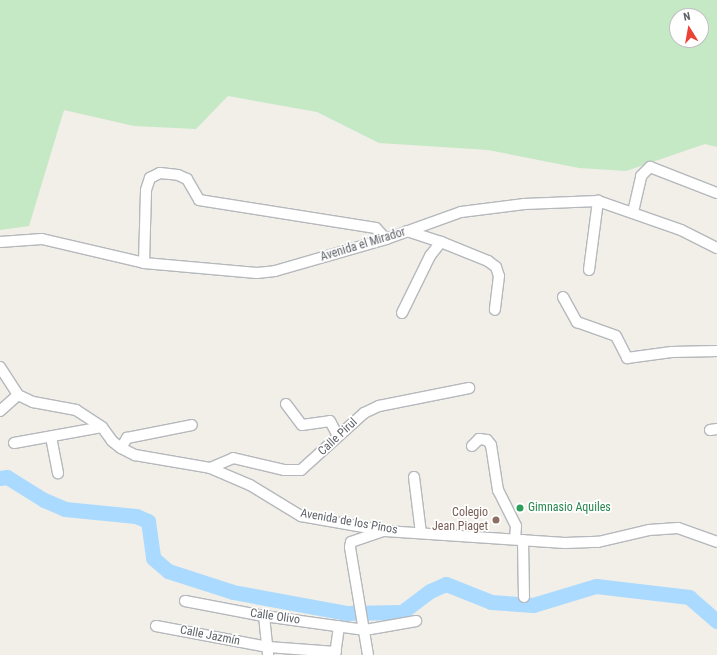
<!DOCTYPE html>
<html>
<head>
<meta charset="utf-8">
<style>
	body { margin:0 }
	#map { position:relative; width:717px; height:655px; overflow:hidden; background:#f1efe8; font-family:"Roboto Condensed",sans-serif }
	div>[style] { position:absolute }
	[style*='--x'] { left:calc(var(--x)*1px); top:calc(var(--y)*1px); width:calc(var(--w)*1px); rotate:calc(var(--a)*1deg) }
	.green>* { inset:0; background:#c5e8c5 }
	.river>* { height:15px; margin:-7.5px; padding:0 7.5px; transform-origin:7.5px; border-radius:7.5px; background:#aadaff }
	.roads { filter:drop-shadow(1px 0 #b5b8bc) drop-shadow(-1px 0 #b5b8bc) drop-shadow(0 1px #b5b8bc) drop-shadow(0 -1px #b5b8bc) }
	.minor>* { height:10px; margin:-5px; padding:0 5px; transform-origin:5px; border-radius:5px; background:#fff }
	.dots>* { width:11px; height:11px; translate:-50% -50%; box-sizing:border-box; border:2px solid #fff; border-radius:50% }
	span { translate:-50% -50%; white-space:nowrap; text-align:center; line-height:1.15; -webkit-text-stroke:3.5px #fff; paint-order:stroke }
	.street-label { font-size:12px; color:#5f6368 }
	.leisure-label { font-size:12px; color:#27864d }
	.left { translate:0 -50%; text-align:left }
	.education-label { font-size:12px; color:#785e54 }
	.right { translate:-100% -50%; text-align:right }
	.north { position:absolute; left:669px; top:8px; width:40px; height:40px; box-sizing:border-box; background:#fff; border:1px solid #bfc1c3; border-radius:50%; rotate:349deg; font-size:11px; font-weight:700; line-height:16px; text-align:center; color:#5f6368 }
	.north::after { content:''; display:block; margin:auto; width:14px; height:18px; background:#ea4335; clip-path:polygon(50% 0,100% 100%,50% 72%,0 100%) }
</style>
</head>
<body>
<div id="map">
	<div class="green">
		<i style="clip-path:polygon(evenodd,0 0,717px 0,717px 147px,705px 144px,626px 171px,579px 168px,488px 150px,379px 143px,317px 112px,228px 96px,196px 129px,134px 126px,64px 110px,29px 226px,0 230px,0 0,677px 16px,701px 16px,701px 40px,677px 40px,677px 16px)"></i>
	</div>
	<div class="river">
		<i style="--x:0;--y:478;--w:7;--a:-8"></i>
		<i style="--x:7;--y:477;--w:44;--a:31.9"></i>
		<i style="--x:44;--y:500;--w:23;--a:23"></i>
		<i style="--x:65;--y:509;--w:71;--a:5.6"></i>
		<i style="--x:136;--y:516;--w:13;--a:23"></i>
		<i style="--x:148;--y:521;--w:37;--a:82"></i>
		<i style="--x:153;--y:558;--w:20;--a:41"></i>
		<i style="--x:168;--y:571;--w:68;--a:17.9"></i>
		<i style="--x:233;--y:592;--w:115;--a:10.5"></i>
		<i style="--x:346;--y:613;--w:56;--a:-1"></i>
		<i style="--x:402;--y:612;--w:35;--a:-37"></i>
		<i style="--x:430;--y:591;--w:17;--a:-24"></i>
		<i style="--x:446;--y:584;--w:48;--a:21.8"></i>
		<i style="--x:491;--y:602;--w:42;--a:4.1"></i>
		<i style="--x:533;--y:605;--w:66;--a:-16.8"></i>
		<i style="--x:596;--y:586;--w:94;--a:6.7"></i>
		<i style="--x:689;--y:597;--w:37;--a:41"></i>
	</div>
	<div class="roads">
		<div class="minor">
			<i style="--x:633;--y:212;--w:37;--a:-77"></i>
			<i style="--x:641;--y:176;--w:13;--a:-45"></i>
			<i style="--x:650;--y:167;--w:72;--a:21.2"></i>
			<i style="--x:407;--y:231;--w:36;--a:18"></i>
			<i style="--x:441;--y:242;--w:51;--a:22"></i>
			<i style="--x:488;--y:261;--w:10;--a:37"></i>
			<i style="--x:496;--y:267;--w:9;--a:72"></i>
			<i style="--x:499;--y:276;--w:34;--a:97"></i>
			<i style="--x:0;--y:242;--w:42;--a:-4.1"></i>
			<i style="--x:42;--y:239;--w:105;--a:13.2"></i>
			<i style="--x:144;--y:263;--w:113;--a:5.1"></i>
			<i style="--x:257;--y:273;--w:18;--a:-6"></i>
			<i style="--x:275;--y:271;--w:116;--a:-16.1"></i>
			<i style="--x:386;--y:239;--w:80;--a:-19.8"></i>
			<i style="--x:461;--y:212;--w:64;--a:-7.2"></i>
			<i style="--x:524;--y:204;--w:74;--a:-2.3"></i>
			<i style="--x:598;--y:201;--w:88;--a:19.3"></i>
			<i style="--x:681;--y:230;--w:40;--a:26.6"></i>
			<i style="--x:144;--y:263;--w:73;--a:-88.4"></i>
			<i style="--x:146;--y:190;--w:13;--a:-72"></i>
			<i style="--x:150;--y:178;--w:11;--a:-27"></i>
			<i style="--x:160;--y:173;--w:18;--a:6"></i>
			<i style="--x:178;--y:175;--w:10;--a:24"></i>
			<i style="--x:187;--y:179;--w:24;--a:60"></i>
			<i style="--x:199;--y:200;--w:179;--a:9"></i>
			<i style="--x:376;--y:228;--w:15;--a:48"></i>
			<i style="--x:589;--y:270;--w:70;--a:-82.6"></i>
			<i style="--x:563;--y:297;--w:29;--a:61"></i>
			<i style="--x:577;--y:322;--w:41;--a:19.7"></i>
			<i style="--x:616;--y:336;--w:25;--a:63"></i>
			<i style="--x:627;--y:358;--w:45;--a:-7.6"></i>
			<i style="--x:672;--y:352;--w:45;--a:-1.3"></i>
			<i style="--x:402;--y:313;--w:64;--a:-63.8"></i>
			<i style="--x:430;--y:256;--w:18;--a:-52"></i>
			<i style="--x:0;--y:367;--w:33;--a:57"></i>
			<i style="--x:18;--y:395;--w:17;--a:25"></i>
			<i style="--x:33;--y:402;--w:44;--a:10.5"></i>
			<i style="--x:76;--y:410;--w:31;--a:33"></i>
			<i style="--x:102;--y:427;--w:17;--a:54"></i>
			<i style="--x:112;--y:441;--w:11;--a:38"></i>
			<i style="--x:121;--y:448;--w:16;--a:27"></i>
			<i style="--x:135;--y:455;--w:76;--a:9.8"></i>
			<i style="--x:210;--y:468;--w:43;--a:23"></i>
			<i style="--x:250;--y:485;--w:60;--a:31.3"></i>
			<i style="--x:301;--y:516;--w:85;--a:10.1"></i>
			<i style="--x:385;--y:531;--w:180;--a:3.8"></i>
			<i style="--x:565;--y:543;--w:33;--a:-2"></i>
			<i style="--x:598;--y:542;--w:52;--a:-13.2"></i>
			<i style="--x:649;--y:530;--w:29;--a:-4"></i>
			<i style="--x:678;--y:528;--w:41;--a:19.7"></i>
			<i style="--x:286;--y:404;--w:26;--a:53"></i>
			<i style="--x:302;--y:425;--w:28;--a:-8"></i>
			<i style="--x:330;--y:421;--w:17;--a:62"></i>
			<i style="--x:0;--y:411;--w:24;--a:-42"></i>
			<i style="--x:710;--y:430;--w:7;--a:-8"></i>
			<i style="--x:51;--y:437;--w:37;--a:79"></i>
			<i style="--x:14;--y:443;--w:89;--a:-10.3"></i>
			<i style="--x:472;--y:446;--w:10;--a:-45"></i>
			<i style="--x:479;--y:439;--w:8;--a:7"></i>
			<i style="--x:487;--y:440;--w:6;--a:51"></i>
			<i style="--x:491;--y:445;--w:46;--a:81.2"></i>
			<i style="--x:498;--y:490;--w:40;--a:63.4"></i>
			<i style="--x:516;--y:526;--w:13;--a:94"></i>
			<i style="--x:121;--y:448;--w:12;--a:-59"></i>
			<i style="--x:127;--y:438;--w:66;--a:-11.3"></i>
			<i style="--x:210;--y:468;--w:25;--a:-23"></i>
			<i style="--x:233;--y:458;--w:52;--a:13.2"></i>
			<i style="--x:284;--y:470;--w:17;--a:0"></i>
			<i style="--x:301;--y:470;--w:85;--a:-42.1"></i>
			<i style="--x:364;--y:413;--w:17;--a:-25"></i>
			<i style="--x:379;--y:406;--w:92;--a:-11.3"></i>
			<i style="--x:414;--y:477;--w:56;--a:82.9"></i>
			<i style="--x:523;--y:540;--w:57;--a:89"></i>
			<i style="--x:185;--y:601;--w:80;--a:10.8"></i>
			<i style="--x:264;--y:616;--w:102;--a:7.9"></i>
			<i style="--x:365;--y:630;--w:52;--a:-10"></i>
			<i style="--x:264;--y:616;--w:39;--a:84"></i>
			<i style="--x:156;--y:626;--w:114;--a:10.6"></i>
			<i style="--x:268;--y:647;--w:68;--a:4.2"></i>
			<i style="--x:335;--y:655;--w:29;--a:-82"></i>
			<i style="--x:368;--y:655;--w:109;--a:-99.5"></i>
			<i style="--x:350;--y:547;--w:5;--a:-79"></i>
			<i style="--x:351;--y:542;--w:34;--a:-19"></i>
		</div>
	</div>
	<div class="dots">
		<i style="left:520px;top:508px;background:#2e9e5b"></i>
		<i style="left:496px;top:520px;background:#8d6e63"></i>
	</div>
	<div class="street-label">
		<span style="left:363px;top:245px;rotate:-17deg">Avenida el Mirador</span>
		<span style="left:338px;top:437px;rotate:-43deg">Calle Pirul</span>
		<span style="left:349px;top:522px;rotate:10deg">Avenida de los Pinos</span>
		<span style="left:275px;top:617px;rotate:8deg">Calle Olivo</span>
		<span style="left:210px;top:636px;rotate:11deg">Calle Jazmín</span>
	</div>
	<div class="leisure-label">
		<span class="left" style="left:528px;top:508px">Gimnasio Aquiles</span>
	</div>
	<div class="education-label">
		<span class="right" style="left:488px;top:520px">Colegio<br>Jean Piaget</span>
	</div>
	<div class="north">N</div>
</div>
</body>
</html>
